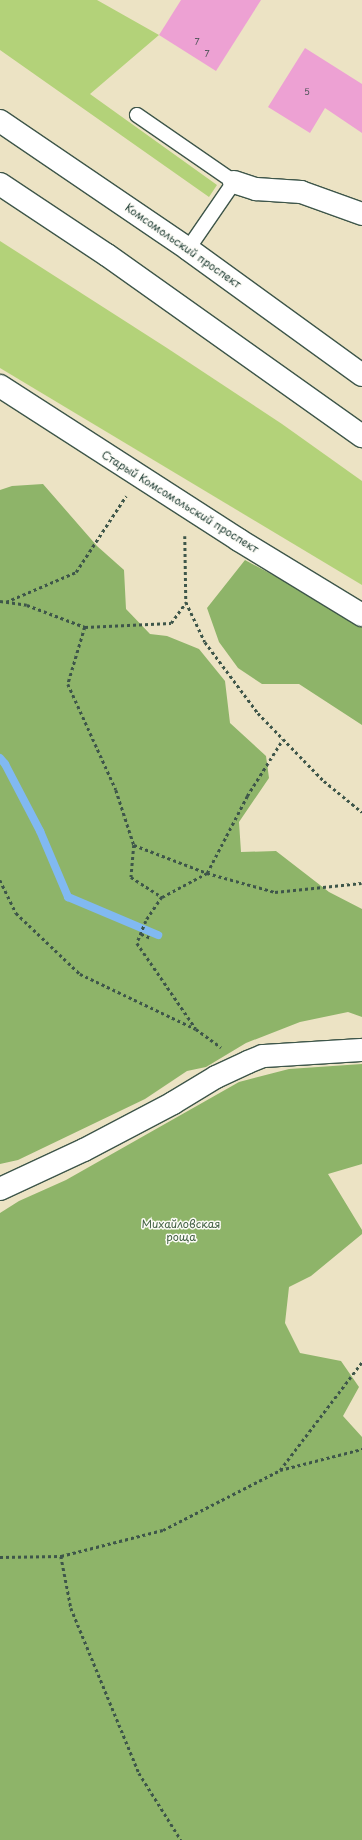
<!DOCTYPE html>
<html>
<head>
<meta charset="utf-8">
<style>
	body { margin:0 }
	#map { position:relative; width:362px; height:1840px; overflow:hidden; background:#ece3c4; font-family:"Playpen Sans",sans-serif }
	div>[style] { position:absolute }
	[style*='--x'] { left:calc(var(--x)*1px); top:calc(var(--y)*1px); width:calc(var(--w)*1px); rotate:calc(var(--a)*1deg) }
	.green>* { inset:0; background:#b3d279 }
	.forest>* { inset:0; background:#8eb469 }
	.stream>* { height:8px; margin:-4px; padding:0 4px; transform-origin:4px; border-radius:4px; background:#81b9f1 }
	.building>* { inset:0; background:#eda1d3 }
	.path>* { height:2.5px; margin-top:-1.25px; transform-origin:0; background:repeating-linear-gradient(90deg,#3e564a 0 3px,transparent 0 6px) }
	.roads { filter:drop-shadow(1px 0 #3e564a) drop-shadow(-1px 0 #3e564a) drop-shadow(0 1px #3e564a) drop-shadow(0 -1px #3e564a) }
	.lane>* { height:14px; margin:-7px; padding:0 7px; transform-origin:7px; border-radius:7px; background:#fff }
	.street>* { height:22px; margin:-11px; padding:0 11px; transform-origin:11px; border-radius:11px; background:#fff }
	.primary>* { height:22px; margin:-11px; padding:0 11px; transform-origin:11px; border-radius:11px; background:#fff }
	span { translate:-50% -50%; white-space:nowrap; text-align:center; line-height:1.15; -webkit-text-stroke:3px #fdfcf7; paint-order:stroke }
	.number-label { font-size:9px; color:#52565c }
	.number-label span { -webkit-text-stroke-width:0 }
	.street-label { font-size:11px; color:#1f3d34 }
	.park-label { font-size:11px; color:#446245 }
</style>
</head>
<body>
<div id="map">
	<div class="green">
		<i style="clip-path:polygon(0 0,97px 0,159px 35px,90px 94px,217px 185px,209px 197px,0 50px)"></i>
		<i style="clip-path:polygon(0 241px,167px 348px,282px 424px,362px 481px,362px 585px,0 368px)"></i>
	</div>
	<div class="forest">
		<i style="clip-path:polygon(43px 484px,97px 546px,124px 570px,126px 609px,150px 634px,167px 636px,199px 649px,225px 681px,230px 723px,266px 756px,269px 778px,239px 822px,241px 852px,276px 851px,329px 892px,362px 909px,362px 1017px,348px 1012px,300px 1022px,246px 1043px,206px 1067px,187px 1071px,145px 1099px,18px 1160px,0 1164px,0 490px,12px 486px)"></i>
		<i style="clip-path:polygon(245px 560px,362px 623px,362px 725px,299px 684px,262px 684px,238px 668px,219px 642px,207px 608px)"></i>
		<i style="clip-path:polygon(362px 1064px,362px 1164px,328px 1174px,362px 1230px,362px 1234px,311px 1276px,289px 1287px,285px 1323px,300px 1353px,341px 1361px,359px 1387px,343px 1416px,362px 1437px,362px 1840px,0 1840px,0 1213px,19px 1201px,66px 1180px,239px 1082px,289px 1069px)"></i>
	</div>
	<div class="stream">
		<i style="--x:0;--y:758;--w:8;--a:50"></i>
		<i style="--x:5;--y:764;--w:76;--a:62.4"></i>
		<i style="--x:40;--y:831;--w:72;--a:67"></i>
		<i style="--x:68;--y:897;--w:98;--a:22.9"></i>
	</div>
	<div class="building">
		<i style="clip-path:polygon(181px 0,261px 0,216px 71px,159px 35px)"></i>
		<i style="clip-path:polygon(305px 48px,362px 84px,362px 133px,325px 108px,310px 133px,268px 107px)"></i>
	</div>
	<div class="path">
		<i style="--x:185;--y:536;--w:66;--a:89.1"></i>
		<i style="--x:186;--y:602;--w:44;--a:64.6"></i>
		<i style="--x:205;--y:642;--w:89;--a:53.3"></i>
		<i style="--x:258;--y:713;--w:95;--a:45.9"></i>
		<i style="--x:324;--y:781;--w:49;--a:39.2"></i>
		<i style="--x:0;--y:601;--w:27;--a:8"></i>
		<i style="--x:27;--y:605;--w:62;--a:20.8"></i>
		<i style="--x:85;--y:627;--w:86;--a:-2.7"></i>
		<i style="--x:171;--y:623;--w:26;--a:-54"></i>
		<i style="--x:6;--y:602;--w:76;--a:-23.2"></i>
		<i style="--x:76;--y:572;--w:91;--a:-56.7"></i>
		<i style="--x:85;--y:627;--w:59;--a:106.6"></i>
		<i style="--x:68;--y:684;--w:116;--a:65.6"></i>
		<i style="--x:116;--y:790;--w:58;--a:71.9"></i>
		<i style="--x:134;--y:845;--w:32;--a:95"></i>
		<i style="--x:131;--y:877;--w:37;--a:33"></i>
		<i style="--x:162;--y:897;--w:29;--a:124"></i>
		<i style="--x:146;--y:921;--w:24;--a:112"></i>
		<i style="--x:137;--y:943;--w:104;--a:55.5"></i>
		<i style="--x:196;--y:1029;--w:31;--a:36"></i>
		<i style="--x:134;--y:845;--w:78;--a:21"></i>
		<i style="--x:207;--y:873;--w:71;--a:15.6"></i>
		<i style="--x:275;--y:892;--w:87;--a:-5.9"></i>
		<i style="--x:0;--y:880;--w:37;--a:64"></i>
		<i style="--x:16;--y:913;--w:88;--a:43.6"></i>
		<i style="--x:80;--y:974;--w:128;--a:25.4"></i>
		<i style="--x:162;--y:897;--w:51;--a:-28.1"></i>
		<i style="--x:207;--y:873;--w:87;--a:-62.5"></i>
		<i style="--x:247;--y:796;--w:67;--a:-57.7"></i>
		<i style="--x:141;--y:934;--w:11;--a:22"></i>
		<i style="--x:280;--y:1470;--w:85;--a:-14.4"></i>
		<i style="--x:61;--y:1556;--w:53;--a:79.1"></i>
		<i style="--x:71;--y:1608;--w:178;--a:67.6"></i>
		<i style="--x:139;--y:1773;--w:79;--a:57.9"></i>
		<i style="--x:0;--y:1557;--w:61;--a:-0.9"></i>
		<i style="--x:61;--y:1556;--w:105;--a:-14.3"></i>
		<i style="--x:163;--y:1530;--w:131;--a:-27.1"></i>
		<i style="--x:280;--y:1470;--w:136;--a:-52.8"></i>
	</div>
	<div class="roads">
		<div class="lane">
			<i style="--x:137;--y:115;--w:118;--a:34.6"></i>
			<i style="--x:234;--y:182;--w:81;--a:124.5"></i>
		</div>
		<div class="street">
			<i style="--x:234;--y:182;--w:23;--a:18"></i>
			<i style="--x:256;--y:189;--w:45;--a:3.8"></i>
			<i style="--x:301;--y:192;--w:65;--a:19.8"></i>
			<i style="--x:0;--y:386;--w:284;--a:32.8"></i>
			<i style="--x:239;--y:540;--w:144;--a:31.4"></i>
			<i style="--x:0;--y:1189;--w:93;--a:-24.9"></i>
			<i style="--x:84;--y:1150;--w:101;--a:-27.8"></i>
			<i style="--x:173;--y:1103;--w:50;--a:-31.2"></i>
			<i style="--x:216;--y:1077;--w:35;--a:-25"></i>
			<i style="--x:248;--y:1062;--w:16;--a:-22"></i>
			<i style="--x:263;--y:1056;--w:99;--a:-3.5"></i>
		</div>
		<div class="primary">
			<i style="--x:0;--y:121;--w:227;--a:34.2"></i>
			<i style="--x:188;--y:249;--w:215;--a:35.9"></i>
			<i style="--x:0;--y:184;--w:128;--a:33.6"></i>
			<i style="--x:107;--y:255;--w:313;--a:35.4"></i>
		</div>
	</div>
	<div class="number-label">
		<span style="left:197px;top:41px">7</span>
		<span style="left:207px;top:53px">7</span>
		<span style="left:307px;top:91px">5</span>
	</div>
	<div class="street-label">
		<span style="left:183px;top:246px;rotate:35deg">Комсомольский проспект</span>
		<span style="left:180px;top:502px;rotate:32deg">Старый Комсомольский проспект</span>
	</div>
	<div class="park-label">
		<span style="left:181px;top:1231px">Михайловская<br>роща</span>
	</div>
</div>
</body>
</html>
